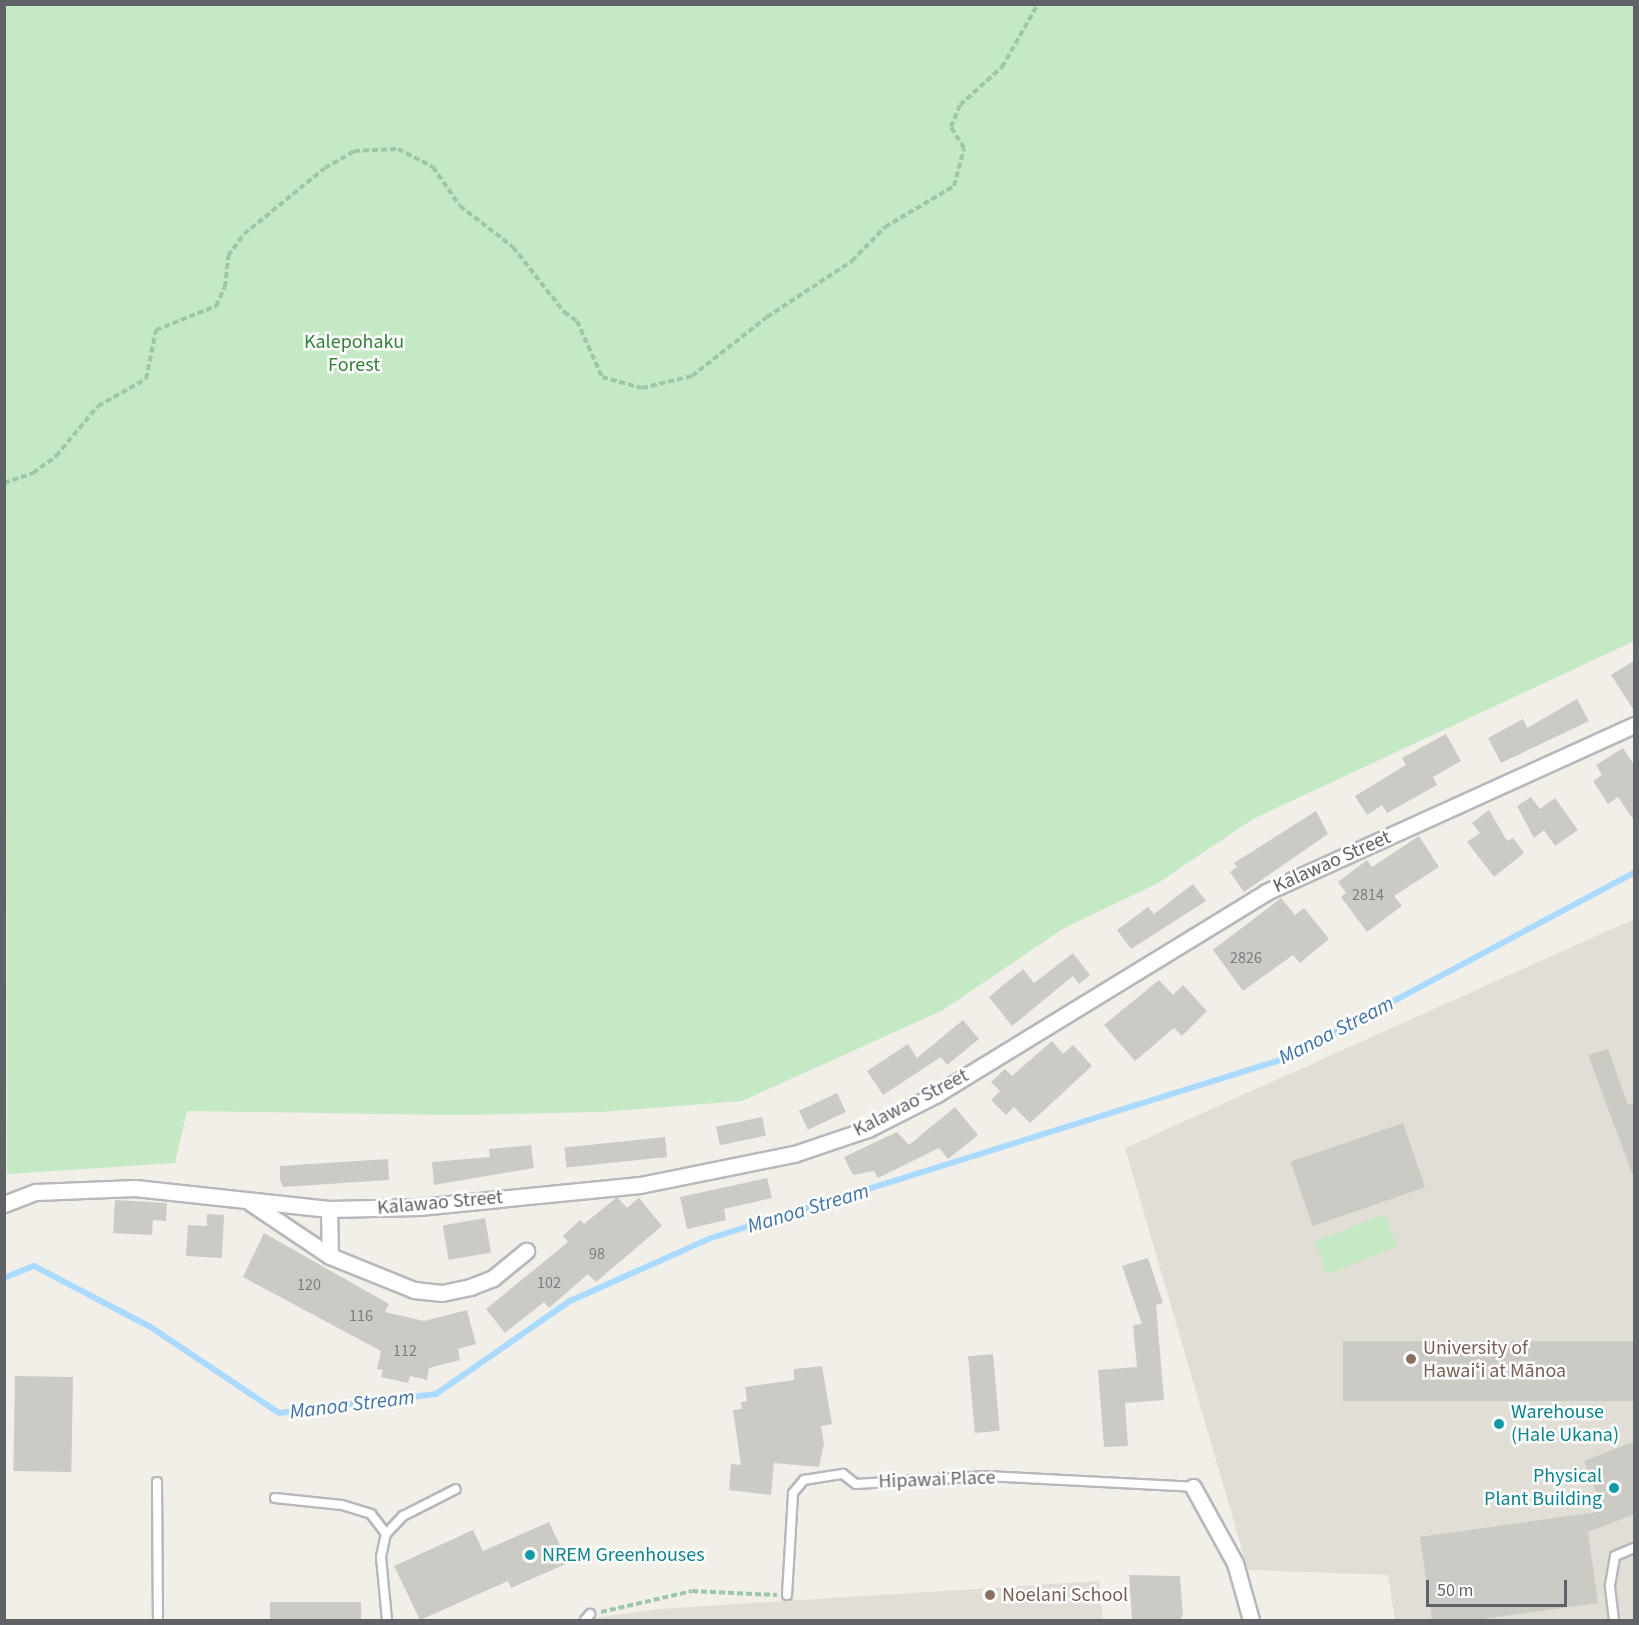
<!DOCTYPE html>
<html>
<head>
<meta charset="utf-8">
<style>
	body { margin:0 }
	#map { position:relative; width:1639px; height:1625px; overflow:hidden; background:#f1efe8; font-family:"Source Sans 3",sans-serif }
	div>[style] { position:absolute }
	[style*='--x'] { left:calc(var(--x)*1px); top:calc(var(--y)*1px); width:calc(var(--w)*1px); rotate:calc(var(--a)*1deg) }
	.education>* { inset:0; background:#e1ded6 }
	.green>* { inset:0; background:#c5e8c5; transform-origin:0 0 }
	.stream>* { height:6px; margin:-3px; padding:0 3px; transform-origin:3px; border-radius:3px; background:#aadaff }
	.building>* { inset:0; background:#cccac5; transform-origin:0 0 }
	.path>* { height:4px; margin-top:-2px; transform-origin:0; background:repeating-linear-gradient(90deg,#9cc7a9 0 6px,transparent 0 9px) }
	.roads { filter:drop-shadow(2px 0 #b5b8bc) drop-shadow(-2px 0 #b5b8bc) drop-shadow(0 2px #b5b8bc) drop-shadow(0 -2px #b5b8bc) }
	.service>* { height:8px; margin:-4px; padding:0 4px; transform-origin:4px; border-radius:4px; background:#fff }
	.minor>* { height:15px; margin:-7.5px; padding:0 7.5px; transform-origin:7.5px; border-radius:7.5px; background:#fff }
	.dots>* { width:16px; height:16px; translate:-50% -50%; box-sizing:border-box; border:3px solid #fff; border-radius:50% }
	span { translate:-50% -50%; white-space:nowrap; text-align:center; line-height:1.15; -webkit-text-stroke:5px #fff; paint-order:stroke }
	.number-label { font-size:16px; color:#7a7d7f }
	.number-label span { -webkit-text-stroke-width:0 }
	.park-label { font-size:20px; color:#348238 }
	.street-label { font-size:20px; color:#5f6368 }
	.education-label { font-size:20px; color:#785e54 }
	.left { translate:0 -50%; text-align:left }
	.culture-label { font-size:20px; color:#0d838f }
	.right { translate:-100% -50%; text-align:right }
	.water-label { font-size:21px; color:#4174aa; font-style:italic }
	.frame { position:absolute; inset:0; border:6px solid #5f6368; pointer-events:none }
	.scale { position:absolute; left:1426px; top:1580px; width:141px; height:27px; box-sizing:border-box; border:3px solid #5f6368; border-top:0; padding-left:8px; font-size:18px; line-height:21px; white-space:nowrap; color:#5f6368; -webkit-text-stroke:4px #fff; paint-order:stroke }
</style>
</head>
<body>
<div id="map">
	<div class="education">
		<i style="clip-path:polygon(1634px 919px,1634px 1620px,1395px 1620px,1388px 1575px,1248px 1570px,1125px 1148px)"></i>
		<i style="clip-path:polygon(1099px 1581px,1103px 1620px,579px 1620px,660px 1609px)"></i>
	</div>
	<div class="green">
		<i style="clip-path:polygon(4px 5px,1634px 5px,1634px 641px,1253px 819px,1158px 883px,1064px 928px,943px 1010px,742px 1101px,601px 1112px,456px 1115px,187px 1111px,175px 1163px,7px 1174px)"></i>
		<i style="left:1384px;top:1214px;width:35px;height:75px;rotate:68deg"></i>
	</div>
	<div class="stream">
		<i style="--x:4;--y:1278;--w:32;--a:-22"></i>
		<i style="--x:34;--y:1266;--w:130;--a:27.6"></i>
		<i style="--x:149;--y:1326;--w:156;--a:33.8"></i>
		<i style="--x:279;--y:1413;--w:158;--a:-6.9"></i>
		<i style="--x:436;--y:1394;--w:163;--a:-34.8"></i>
		<i style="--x:570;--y:1301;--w:154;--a:-24.1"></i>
		<i style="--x:711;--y:1238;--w:603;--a:-17.35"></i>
		<i style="--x:1287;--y:1058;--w:393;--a:-28.1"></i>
	</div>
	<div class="building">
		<i style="clip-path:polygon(1635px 660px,1635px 712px,1611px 675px)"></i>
		<i style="clip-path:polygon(1577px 699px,1589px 721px,1501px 763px,1488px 738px,1523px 719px,1527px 728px)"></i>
		<i style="clip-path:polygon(1446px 734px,1461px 761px,1433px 777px,1437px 785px,1387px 813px,1382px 805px,1367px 815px,1355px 796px,1406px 765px,1402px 758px)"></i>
		<i style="clip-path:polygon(1623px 748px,1635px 766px,1635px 822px,1618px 797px,1608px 804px,1593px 781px,1602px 775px,1596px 765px)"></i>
		<i style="clip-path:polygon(1531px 797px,1540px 809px,1555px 798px,1578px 830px,1555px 846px,1544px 830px,1534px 838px,1517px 806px)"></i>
		<i style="clip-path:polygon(1489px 810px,1507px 841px,1513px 838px,1524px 853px,1494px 877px,1467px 842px,1480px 833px,1472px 823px)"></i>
		<i style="clip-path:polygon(1316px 811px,1328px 834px,1244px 892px,1230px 872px,1237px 867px,1234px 863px)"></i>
		<i style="clip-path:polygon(1419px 836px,1439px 867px,1394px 896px,1402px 906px,1367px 932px,1341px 897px,1346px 893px,1338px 882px,1367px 860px,1372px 867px)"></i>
		<i style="clip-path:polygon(1193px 884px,1206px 901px,1131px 949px,1117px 930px,1148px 907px,1154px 914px)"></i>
		<i style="clip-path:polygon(1281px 898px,1295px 915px,1304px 908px,1329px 939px,1300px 963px,1293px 955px,1243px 991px,1213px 950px)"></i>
		<i style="clip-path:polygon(1073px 953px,1090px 975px,1079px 984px,1073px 976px,1012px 1026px,989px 997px,1023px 969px,1034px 983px)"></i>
		<i style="clip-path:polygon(1159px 980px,1173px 995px,1183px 985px,1207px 1011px,1182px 1036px,1174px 1028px,1135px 1061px,1104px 1025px)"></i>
		<i style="clip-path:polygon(963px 1020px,979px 1039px,947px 1065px,941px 1057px,883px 1095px,867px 1071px,908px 1044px,917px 1058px)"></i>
		<i style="clip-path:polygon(1052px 1041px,1063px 1054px,1073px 1045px,1092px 1066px,1030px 1123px,1014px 1107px,1006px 1115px,991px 1100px,1000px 1091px,991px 1082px,1005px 1069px,1012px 1076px)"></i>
		<i style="clip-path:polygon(1608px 1049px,1628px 1105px,1635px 1103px,1635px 1181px,1588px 1055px)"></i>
		<i style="left:837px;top:1093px;width:21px;height:42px;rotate:65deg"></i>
		<i style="clip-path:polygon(955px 1107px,978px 1135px,948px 1159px,939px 1148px,878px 1178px,874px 1171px,853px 1175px,844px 1157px,897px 1132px,909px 1145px)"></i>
		<i style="left:762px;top:1117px;width:19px;height:47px;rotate:78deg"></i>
		<i style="left:1403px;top:1123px;width:68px;height:119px;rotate:71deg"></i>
		<i style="left:665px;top:1137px;width:20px;height:101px;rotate:84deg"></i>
		<i style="clip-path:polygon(531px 1145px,534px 1168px,434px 1185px,432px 1162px,490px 1157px,489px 1149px)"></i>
		<i style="clip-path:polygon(388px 1159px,389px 1180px,283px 1187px,280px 1180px,280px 1166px)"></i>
		<i style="clip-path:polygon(767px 1178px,772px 1198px,724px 1209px,726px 1220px,687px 1229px,680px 1197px)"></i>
		<i style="clip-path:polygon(617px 1197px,627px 1208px,639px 1198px,662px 1226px,596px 1282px,588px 1274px,549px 1308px,544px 1302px,505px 1333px,486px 1309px,568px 1242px,563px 1236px,580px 1220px,584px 1224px)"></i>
		<i style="clip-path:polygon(115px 1200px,167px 1203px,166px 1221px,153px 1220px,152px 1235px,113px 1233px)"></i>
		<i style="clip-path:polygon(207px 1214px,224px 1215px,222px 1258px,186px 1256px,188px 1225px,207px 1226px)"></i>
		<i style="left:485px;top:1218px;width:35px;height:43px;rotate:80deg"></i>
		<i style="clip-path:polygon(264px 1233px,389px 1304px,385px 1312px,424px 1321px,467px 1310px,476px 1344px,458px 1349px,460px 1360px,429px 1368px,427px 1380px,410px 1376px,408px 1383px,381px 1377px,383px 1370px,377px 1369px,381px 1351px,243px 1277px)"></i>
		<i style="clip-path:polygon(1148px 1258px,1163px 1303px,1156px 1305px,1164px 1400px,1125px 1403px,1128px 1446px,1104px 1447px,1098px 1370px,1137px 1367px,1133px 1325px,1142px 1324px,1122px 1266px)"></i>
		<i style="left:1635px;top:1341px;width:60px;height:292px;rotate:90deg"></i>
		<i style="left:993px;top:1354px;width:77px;height:25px;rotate:85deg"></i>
		<i style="clip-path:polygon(822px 1366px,832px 1424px,821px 1426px,824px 1444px,819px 1467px,774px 1463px,771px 1495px,729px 1490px,731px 1464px,741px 1465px,733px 1410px,742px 1409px,741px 1402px,747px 1401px,745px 1387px,794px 1380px,794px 1369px)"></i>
		<i style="left:15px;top:1376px;width:58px;height:95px;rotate:1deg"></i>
		<i style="clip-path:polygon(1635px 1441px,1635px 1514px,1588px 1532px,1598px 1603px,1475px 1620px,1432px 1620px,1420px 1537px,1604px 1511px,1584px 1461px)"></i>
		<i style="clip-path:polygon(549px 1522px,568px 1563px,511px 1588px,508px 1581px,420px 1620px,394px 1566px,473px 1530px,483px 1551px)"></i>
		<i style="clip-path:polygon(1129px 1575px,1180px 1576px,1183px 1615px,1180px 1620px,1132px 1619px)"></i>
		<i style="left:270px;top:1602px;width:91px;height:18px"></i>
	</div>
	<div class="path">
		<i style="--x:4;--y:483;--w:31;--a:-19"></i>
		<i style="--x:33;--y:473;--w:29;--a:-36"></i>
		<i style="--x:56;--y:456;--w:65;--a:-50"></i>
		<i style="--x:98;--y:406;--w:55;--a:-29.4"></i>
		<i style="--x:146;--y:379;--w:50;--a:-78.5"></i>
		<i style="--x:156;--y:330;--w:65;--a:-21.8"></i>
		<i style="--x:216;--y:306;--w:21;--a:-65"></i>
		<i style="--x:225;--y:287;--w:31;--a:-84"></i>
		<i style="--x:228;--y:256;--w:27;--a:-54"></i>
		<i style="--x:244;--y:234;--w:104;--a:-39.2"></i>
		<i style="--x:325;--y:168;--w:34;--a:-30"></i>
		<i style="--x:354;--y:151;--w:44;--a:-2.6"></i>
		<i style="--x:398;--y:149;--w:39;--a:27"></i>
		<i style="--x:433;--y:167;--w:47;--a:55.3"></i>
		<i style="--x:460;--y:206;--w:67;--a:37.7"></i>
		<i style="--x:513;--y:247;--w:83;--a:51.9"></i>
		<i style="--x:564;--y:312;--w:16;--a:35"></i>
		<i style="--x:577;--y:321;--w:61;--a:65.9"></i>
		<i style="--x:602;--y:377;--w:41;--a:15.4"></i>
		<i style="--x:642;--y:388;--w:51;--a:-13.5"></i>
		<i style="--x:692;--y:376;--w:95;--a:-38.2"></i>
		<i style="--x:767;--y:317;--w:102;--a:-33.4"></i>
		<i style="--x:852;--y:261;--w:47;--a:-45.9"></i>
		<i style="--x:885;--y:227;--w:80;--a:-30.7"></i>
		<i style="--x:954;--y:186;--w:39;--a:-75"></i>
		<i style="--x:964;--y:148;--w:25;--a:-122"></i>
		<i style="--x:951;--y:127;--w:24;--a:-68"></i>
		<i style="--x:960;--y:105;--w:57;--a:-42.1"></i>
		<i style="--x:1002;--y:67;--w:73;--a:-60.3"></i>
		<i style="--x:601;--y:1612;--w:93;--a:-13"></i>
		<i style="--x:692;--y:1591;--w:85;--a:2.7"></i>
	</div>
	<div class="roads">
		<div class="service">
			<i style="--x:157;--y:1482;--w:138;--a:89.6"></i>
			<i style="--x:275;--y:1498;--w:67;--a:6"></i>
			<i style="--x:342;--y:1505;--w:30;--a:17"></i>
			<i style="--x:371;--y:1514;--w:25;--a:53"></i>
			<i style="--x:787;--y:1595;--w:102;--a:-86.6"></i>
			<i style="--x:793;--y:1493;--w:17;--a:-50"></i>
			<i style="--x:804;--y:1480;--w:39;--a:-9"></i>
			<i style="--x:843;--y:1474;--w:16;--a:38"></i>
			<i style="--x:856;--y:1484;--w:130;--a:-3.5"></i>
			<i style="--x:986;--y:1476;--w:207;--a:3"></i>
			<i style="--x:387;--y:1620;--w:63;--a:-95.4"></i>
			<i style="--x:381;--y:1557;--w:24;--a:-78"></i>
			<i style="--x:386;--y:1534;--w:25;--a:-47"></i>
			<i style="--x:403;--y:1516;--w:59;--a:-27"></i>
			<i style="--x:585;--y:1620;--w:8;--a:-50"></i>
			<i style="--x:1614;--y:1620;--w:35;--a:-97"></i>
			<i style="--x:1610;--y:1585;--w:29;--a:-80"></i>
			<i style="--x:1615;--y:1556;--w:21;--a:-23"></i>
		</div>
		<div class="minor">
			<i style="--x:251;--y:1203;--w:95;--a:33.9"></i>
			<i style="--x:330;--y:1256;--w:91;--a:22"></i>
			<i style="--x:414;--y:1290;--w:28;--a:6"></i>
			<i style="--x:442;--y:1293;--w:29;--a:-12"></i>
			<i style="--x:470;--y:1287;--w:25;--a:-21"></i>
			<i style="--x:493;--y:1278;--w:43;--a:-39.3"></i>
			<i style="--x:4;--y:1204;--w:34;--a:-21"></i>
			<i style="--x:36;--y:1192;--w:99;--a:-2.3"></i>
			<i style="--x:135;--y:1188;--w:195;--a:6.2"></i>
			<i style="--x:329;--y:1209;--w:90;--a:-1.3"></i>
			<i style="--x:419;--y:1207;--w:222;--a:-5.7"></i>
			<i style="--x:640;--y:1185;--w:157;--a:-11.4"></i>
			<i style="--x:794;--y:1154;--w:78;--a:-18.7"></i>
			<i style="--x:868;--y:1129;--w:77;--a:-26.9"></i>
			<i style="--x:937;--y:1094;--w:386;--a:-31.5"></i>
			<i style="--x:1266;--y:892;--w:404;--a:-24.4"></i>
			<i style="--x:329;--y:1209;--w:47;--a:88.8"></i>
			<i style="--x:1193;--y:1487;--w:87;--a:61.1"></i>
			<i style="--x:1235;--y:1563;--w:59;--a:74.3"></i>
		</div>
	</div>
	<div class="dots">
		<i style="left:1411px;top:1359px;background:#8d6e63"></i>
		<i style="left:1499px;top:1424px;background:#0f9aa8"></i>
		<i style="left:1614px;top:1488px;background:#0f9aa8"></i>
		<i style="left:530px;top:1555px;background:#0f9aa8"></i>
		<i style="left:990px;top:1595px;background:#8d6e63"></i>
	</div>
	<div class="number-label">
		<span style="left:1368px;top:895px">2814</span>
		<span style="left:1246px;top:958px">2826</span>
		<span style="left:597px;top:1254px">98</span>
		<span style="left:549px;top:1283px">102</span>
		<span style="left:309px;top:1285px">120</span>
		<span style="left:361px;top:1316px">116</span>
		<span style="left:405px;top:1351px">112</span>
	</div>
	<div class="park-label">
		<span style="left:354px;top:354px">Kalepohaku<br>Forest</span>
	</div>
	<div class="street-label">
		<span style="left:1332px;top:862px;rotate:-24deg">Kalawao Street</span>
		<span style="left:911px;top:1103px;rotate:-27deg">Kalawao Street</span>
		<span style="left:440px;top:1203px;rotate:-5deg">Kalawao Street</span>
		<span style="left:937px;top:1480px;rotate:-2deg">Hipawai Place</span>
	</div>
	<div class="education-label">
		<span class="left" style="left:1423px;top:1360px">University of<br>Hawaiʻi at Mānoa</span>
		<span class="left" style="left:1002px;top:1595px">Noelani School</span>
	</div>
	<div class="culture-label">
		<span class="left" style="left:1511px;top:1424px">Warehouse<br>(Hale Ukana)</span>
		<span class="right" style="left:1602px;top:1488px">Physical<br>Plant Building</span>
		<span class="left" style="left:542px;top:1555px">NREM Greenhouses</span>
	</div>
	<div class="water-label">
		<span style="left:1336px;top:1030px;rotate:-27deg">Manoa Stream</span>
		<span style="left:808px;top:1208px;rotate:-17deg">Manoa Stream</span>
		<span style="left:352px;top:1404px;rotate:-7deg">Manoa Stream</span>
	</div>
	<div class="frame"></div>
	<div class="scale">50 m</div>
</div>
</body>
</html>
